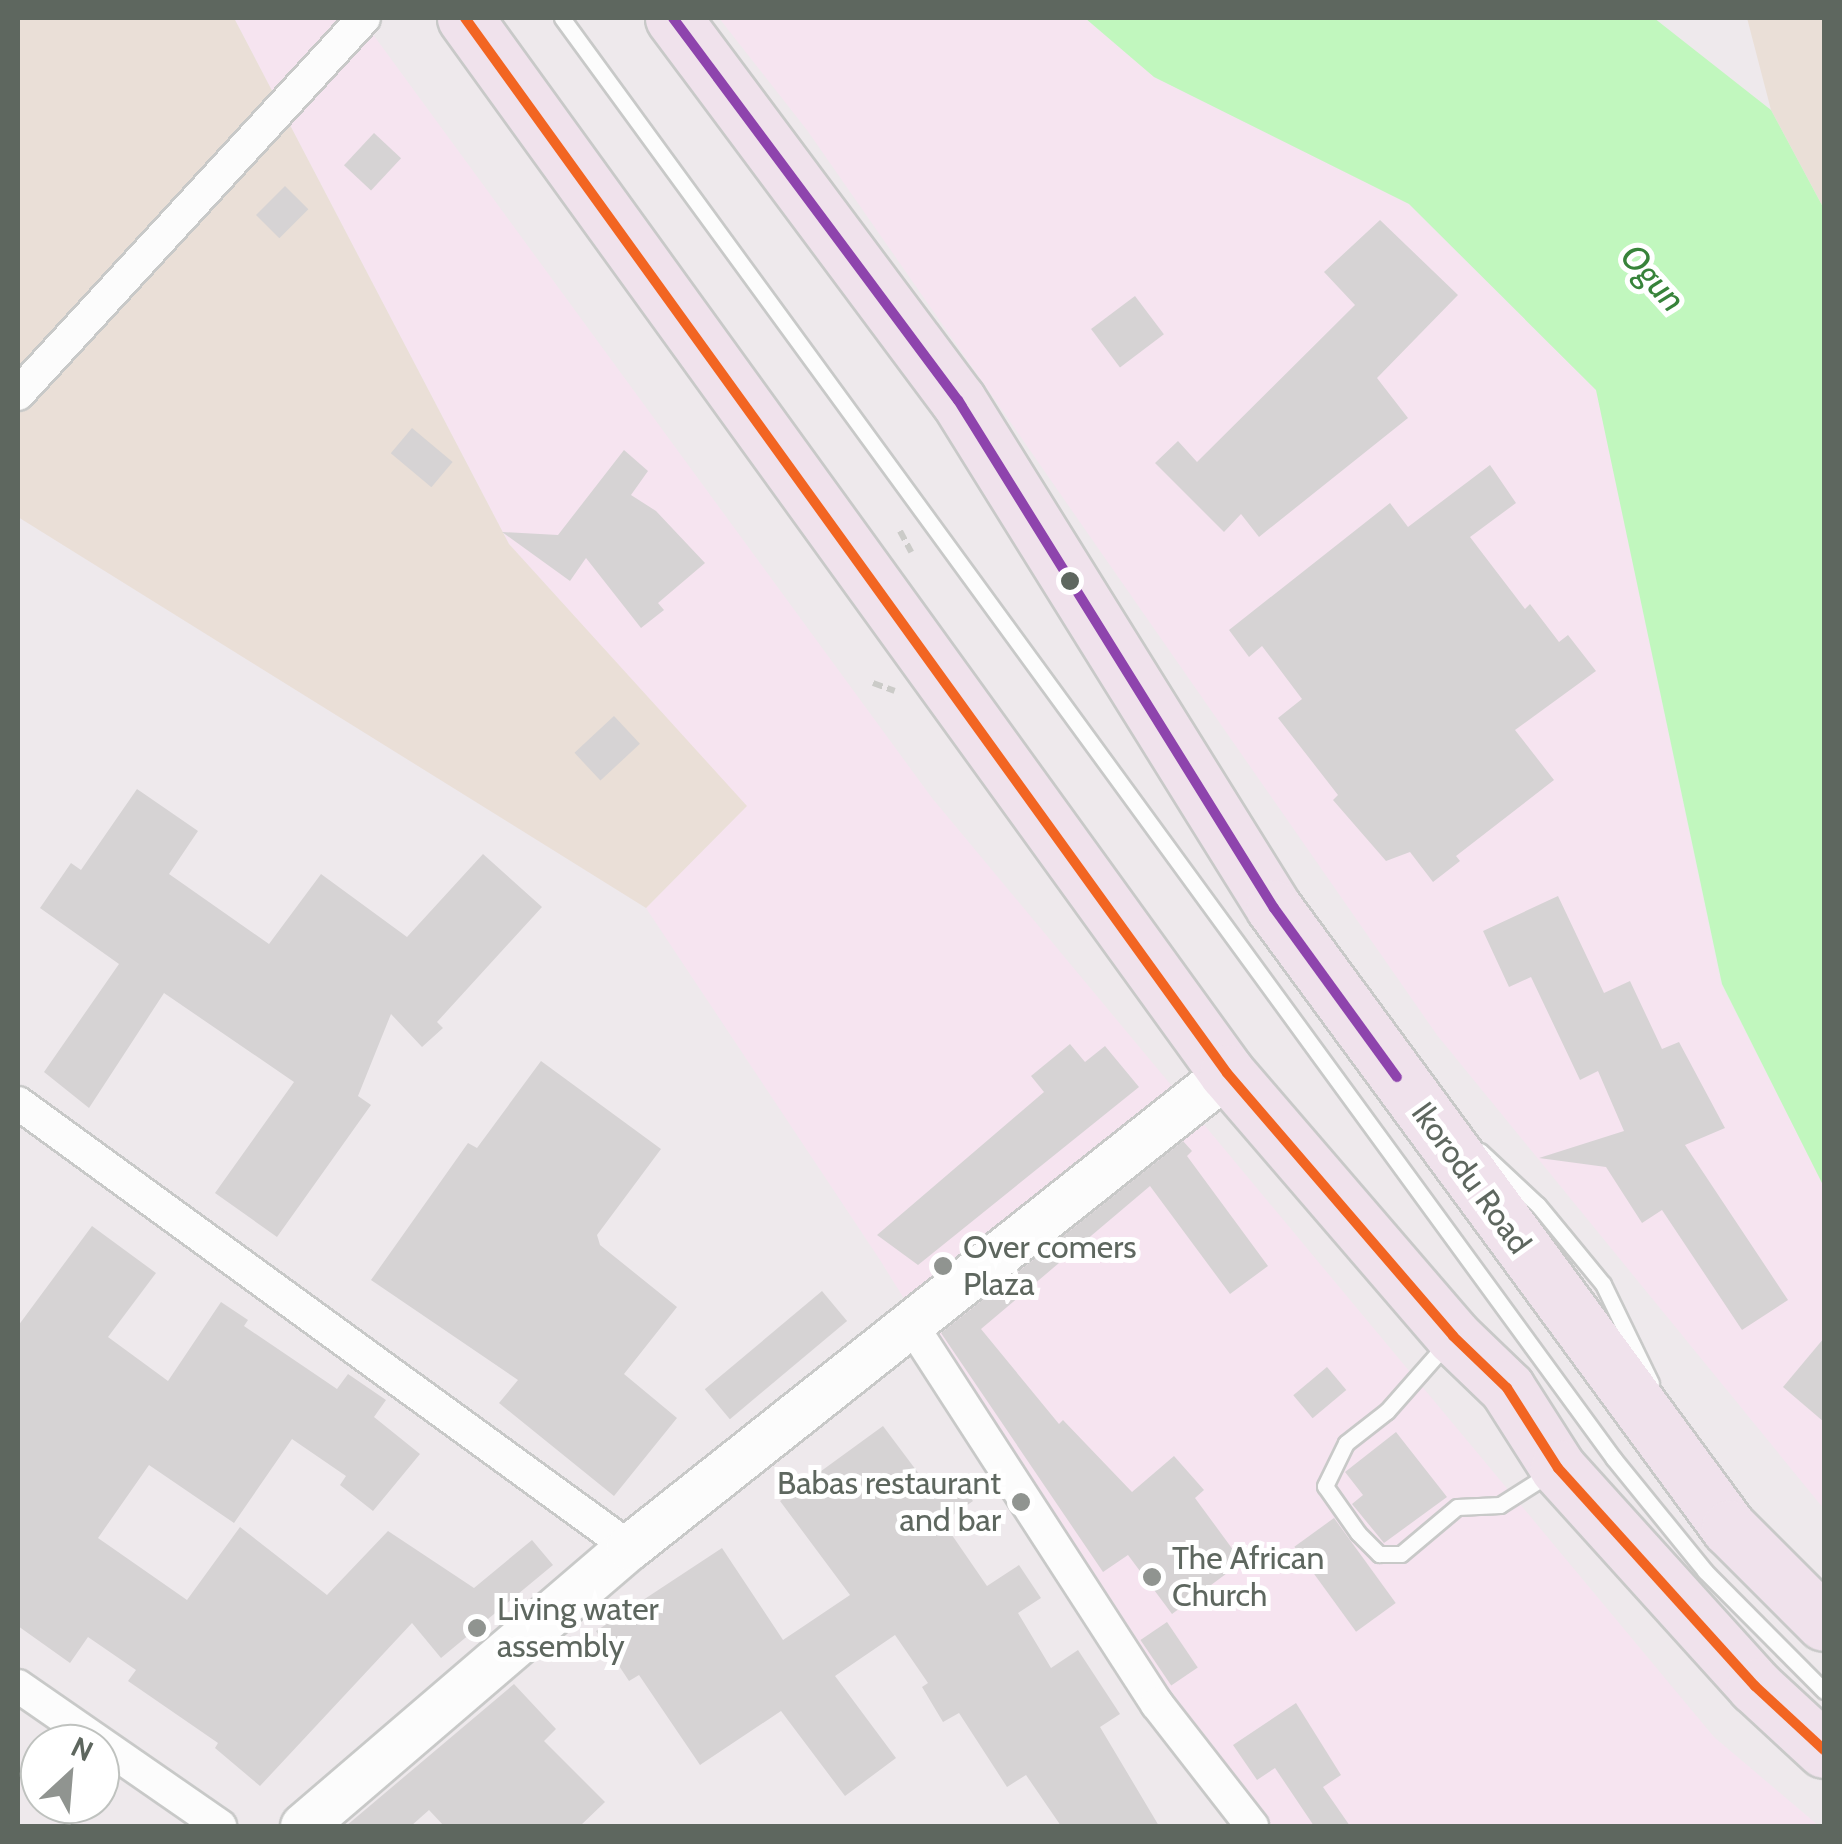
<!DOCTYPE html>
<html>
<head>
<meta charset="utf-8">
<style>
	body { margin:0 }
	#map { position:relative; width:1842px; height:1844px; overflow:hidden; background:#eee9ec; font-family:Cabin,sans-serif }
	div>[style] { position:absolute }
	[style*='--x'] { left:calc(var(--x)*1px); top:calc(var(--y)*1px); width:calc(var(--w)*1px); rotate:calc(var(--a)*1deg) }
	.commercial>* { inset:0; background:#f6e4f0 }
	.green>* { inset:0; background:#eadfd7 }
	.water>* { inset:0; background:#c1f7be }
	.building>* { inset:0; background:#d6d3d4; transform-origin:0 0 }
	.path>* { height:6px; margin-top:-3px; transform-origin:0; background:repeating-linear-gradient(90deg,#cbcbc8 0 10px,transparent 0 15px) }
	.roads { filter:drop-shadow(2px 0 #c8c9c8) drop-shadow(-2px 0 #c8c9c8) drop-shadow(0 2px #c8c9c8) drop-shadow(0 -2px #c8c9c8) }
	.lane>* { height:15px; margin:-7.5px; padding:0 7.5px; transform-origin:7.5px; border-radius:7.5px; background:#fcfcfc }
	.street>* { height:32px; margin:-16px; padding:0 16px; transform-origin:16px; border-radius:16px; background:#fcfcfc }
	.secondary>* { height:45px; margin:-22.5px; padding:0 22.5px; transform-origin:22.5px; border-radius:22.5px; background:#fcfcfc }
	.highway>* { height:55px; margin:-27.5px; padding:0 27.5px; transform-origin:27.5px; border-radius:27.5px; background:#f0e2ec }
	.bus-1>* { height:10px; margin:-5px; padding:0 5px; transform-origin:5px; border-radius:5px; background:#f26522 }
	.bus-2>* { height:10px; margin:-5px; padding:0 5px; transform-origin:5px; border-radius:5px; background:#8e44ad }
	.dots>* { width:28px; height:28px; translate:-50% -50%; box-sizing:border-box; border:5px solid #fff; border-radius:50% }
	span { translate:-50% -50%; white-space:nowrap; text-align:center; line-height:1.15; -webkit-text-stroke:10px #fff; paint-order:stroke }
	.street-label { font-size:32px; color:#5e675f }
	.poi-label { font-size:32px; color:#5e675f }
	.left { translate:0 -50%; text-align:left }
	.right { translate:-100% -50%; text-align:right }
	.water-label { font-size:35px; color:#37833a; font-style:italic }
	.frame { position:absolute; inset:0; border:20px solid #5e675f; pointer-events:none }
	.north { position:absolute; left:20px; top:1724px; width:100px; height:100px; box-sizing:border-box; background:#fff; border:2px solid #bfc2bf; border-radius:50%; rotate:26deg; font-size:28px; font-weight:700; line-height:40px; text-align:center; color:#5e675f }
	.north::after { content:''; display:block; margin:auto; width:35px; height:45px; background:#909490; clip-path:polygon(50% 0,100% 100%,50% 72%,0 100%) }
</style>
</head>
<body>
<div id="map">
	<div class="commercial">
		<i style="clip-path:polygon(234px 18px,361px 18px,932px 798px,1714px 1737px,1819px 1826px,1256px 1826px,1128px 1660px,880px 1260px,646px 908px,746px 806px,509px 544px)"></i>
		<i style="clip-path:polygon(719px 18px,1085px 18px,1154px 77px,1409px 204px,1596px 390px,1721px 984px,1824px 1187px,1824px 1509px,1437px 1035px,807px 130px)"></i>
	</div>
	<div class="green">
		<i style="clip-path:polygon(18px 18px,234px 18px,509px 544px,747px 806px,646px 908px,18px 517px)"></i>
		<i style="clip-path:polygon(1747px 18px,1824px 18px,1824px 209px,1771px 110px)"></i>
	</div>
	<div class="water">
		<i style="clip-path:polygon(1085px 18px,1654px 18px,1771px 110px,1824px 209px,1824px 1187px,1722px 984px,1596px 390px,1409px 204px,1154px 77px)"></i>
	</div>
	<div class="building">
		<i style="left:374px;top:133px;width:37px;height:44px;rotate:43deg"></i>
		<i style="left:285px;top:186px;width:33px;height:41px;rotate:45deg"></i>
		<i style="clip-path:polygon(1380px 220px,1458px 295px,1377px 378px,1408px 418px,1259px 537px,1241px 514px,1224px 532px,1155px 463px,1178px 441px,1197px 462px,1355px 305px,1324px 272px)"></i>
		<i style="left:1135px;top:296px;width:48px;height:55px;rotate:53deg"></i>
		<i style="left:412px;top:428px;width:53px;height:33px;rotate:40deg"></i>
		<i style="clip-path:polygon(624px 450px,648px 471px,631px 495px,656px 511px,705px 563px,658px 603px,664px 610px,641px 628px,586px 558px,570px 581px,502px 532px,558px 535px)"></i>
		<i style="clip-path:polygon(1490px 465px,1516px 503px,1470px 537px,1525px 609px,1530px 604px,1559px 642px,1568px 635px,1596px 671px,1515px 730px,1554px 780px,1456px 856px,1460px 861px,1433px 882px,1410px 852px,1386px 861px,1333px 800px,1338px 795px,1278px 718px,1302px 699px,1262px 646px,1249px 657px,1229px 630px,1390px 503px,1408px 527px)"></i>
		<i style="left:614px;top:716px;width:38px;height:54px;rotate:47deg"></i>
		<i style="clip-path:polygon(137px 789px,198px 831px,169px 874px,269px 944px,321px 874px,407px 937px,483px 854px,542px 907px,437px 1022px,443px 1028px,422px 1047px,391px 1014px,358px 1096px,371px 1105px,277px 1237px,215px 1193px,294px 1082px,164px 993px,89px 1108px,44px 1072px,119px 964px,40px 908px,71px 863px,81px 870px)"></i>
		<i style="clip-path:polygon(1558px 896px,1604px 993px,1630px 981px,1662px 1049px,1679px 1042px,1725px 1128px,1685px 1145px,1788px 1300px,1742px 1330px,1662px 1210px,1642px 1223px,1606px 1167px,1539px 1158px,1624px 1131px,1598px 1071px,1580px 1080px,1531px 977px,1509px 987px,1483px 931px)"></i>
		<i style="clip-path:polygon(1070px 1044px,1085px 1062px,1105px 1046px,1139px 1087px,918px 1265px,877px 1235px,1044px 1092px,1031px 1076px)"></i>
		<i style="clip-path:polygon(541px 1061px,661px 1149px,597px 1235px,600px 1245px,677px 1307px,624px 1374px,677px 1418px,614px 1496px,499px 1403px,518px 1380px,371px 1280px,468px 1143px,477px 1148px)"></i>
		<i style="clip-path:polygon(1183px 1141px,1192px 1151px,1187px 1156px,1268px 1266px,1230px 1294px,1150px 1186px,981px 1329px,1059px 1424px,1063px 1420px,1132px 1492px,1174px 1456px,1204px 1490px,1195px 1498px,1242px 1562px,1172px 1614px,1128px 1555px,1103px 1572px,941px 1333px)"></i>
		<i style="clip-path:polygon(92px 1226px,156px 1273px,108px 1337px,168px 1381px,221px 1302px,248px 1320px,244px 1326px,337px 1389px,348px 1374px,386px 1400px,374px 1417px,420px 1454px,373px 1511px,340px 1485px,346px 1476px,292px 1439px,234px 1523px,149px 1465px,98px 1538px,187px 1600px,240px 1527px,327px 1595px,388px 1531px,474px 1588px,532px 1540px,553px 1565px,441px 1658px,412px 1623px,260px 1786px,215px 1748px,218px 1743px,128px 1681px,136px 1670px,88px 1637px,70px 1663px,18px 1626px,18px 1326px)"></i>
		<i style="left:822px;top:1291px;width:39px;height:153px;rotate:50deg"></i>
		<i style="clip-path:polygon(1824px 1338px,1824px 1422px,1783px 1387px)"></i>
		<i style="left:1327px;top:1367px;width:30px;height:44px;rotate:50deg"></i>
		<i style="clip-path:polygon(883px 1426px,931px 1490px,953px 1474px,973px 1501px,943px 1522px,987px 1586px,1019px 1565px,1041px 1598px,1018px 1613px,1051px 1668px,1078px 1650px,1120px 1714px,1100px 1727px,1159px 1826px,1061px 1826px,1026px 1775px,1007px 1787px,959px 1713px,943px 1722px,922px 1687px,928px 1683px,895px 1635px,835px 1676px,896px 1758px,845px 1796px,781px 1711px,700px 1765px,639px 1675px,629px 1681px,596px 1631px,722px 1548px,783px 1640px,850px 1595px,780px 1501px)"></i>
		<i style="clip-path:polygon(1396px 1432px,1447px 1497px,1384px 1543px,1352px 1504px,1363px 1495px,1345px 1472px)"></i>
		<i style="left:1334px;top:1518px;width:105px;height:49px;rotate:54deg"></i>
		<i style="left:1167px;top:1622px;width:55px;height:32px;rotate:56deg"></i>
		<i style="clip-path:polygon(514px 1684px,556px 1729px,544px 1741px,605px 1802px,580px 1826px,444px 1826px,429px 1810px,411px 1826px,346px 1826px)"></i>
		<i style="clip-path:polygon(1296px 1703px,1341px 1775px,1323px 1787px,1350px 1826px,1314px 1826px,1275px 1768px,1257px 1780px,1233px 1745px)"></i>
	</div>
	<div class="path">
		<i style="--x:900;--y:531;--w:24;--a:62"></i>
		<i style="--x:873;--y:683;--w:23;--a:20"></i>
	</div>
	<div class="roads">
		<div class="lane">
			<i style="--x:562;--y:18;--w:1784;--a:53.87"></i>
			<i style="--x:1614;--y:1459;--w:144;--a:50.9"></i>
			<i style="--x:1705;--y:1571;--w:169;--a:45.2"></i>
			<i style="--x:1480;--y:1151;--w:79;--a:43"></i>
			<i style="--x:1538;--y:1205;--w:102;--a:50.6"></i>
			<i style="--x:1603;--y:1284;--w:110;--a:64.1"></i>
			<i style="--x:1447;--y:1343;--w:91;--a:131.4"></i>
			<i style="--x:1387;--y:1411;--w:52;--a:142"></i>
			<i style="--x:1346;--y:1443;--w:48;--a:116"></i>
			<i style="--x:1325;--y:1486;--w:57;--a:54.9"></i>
			<i style="--x:1358;--y:1533;--w:30;--a:45"></i>
			<i style="--x:1379;--y:1554;--w:22;--a:0"></i>
			<i style="--x:1401;--y:1554;--w:73;--a:-40"></i>
			<i style="--x:1457;--y:1507;--w:43;--a:-2.7"></i>
			<i style="--x:1500;--y:1505;--w:62;--a:-32.4"></i>
		</div>
		<div class="street">
			<i style="--x:18;--y:394;--w:511;--a:-47.38"></i>
			<i style="--x:18;--y:1103;--w:755;--a:36.01"></i>
			<i style="--x:911;--y:1324;--w:453;--a:57.1"></i>
			<i style="--x:1157;--y:1704;--w:155;--a:52.1"></i>
			<i style="--x:18;--y:1686;--w:246;--a:34.7"></i>
		</div>
		<div class="secondary">
			<i style="--x:303;--y:1826;--w:429;--a:-40.6"></i>
			<i style="--x:629;--y:1547;--w:763;--a:-38.4"></i>
		</div>
		<div class="highway">
			<i style="--x:465;--y:18;--w:1301;--a:54.16"></i>
			<i style="--x:1227;--y:1073;--w:347;--a:49.3"></i>
			<i style="--x:1453;--y:1336;--w:75;--a:43.9"></i>
			<i style="--x:1507;--y:1388;--w:95;--a:57.5"></i>
			<i style="--x:1558;--y:1468;--w:294;--a:47.9"></i>
			<i style="--x:1755;--y:1686;--w:94;--a:42.8"></i>
			<i style="--x:673;--y:18;--w:477;--a:53.3"></i>
			<i style="--x:958;--y:400;--w:598;--a:58.12"></i>
			<i style="--x:1274;--y:908;--w:769;--a:53.73"></i>
			<i style="--x:1729;--y:1528;--w:134;--a:45"></i>
		</div>
	</div>
	<div class="bus-1">
		<i style="--x:465;--y:18;--w:1301;--a:54.16"></i>
		<i style="--x:1227;--y:1073;--w:347;--a:49.3"></i>
		<i style="--x:1453;--y:1336;--w:75;--a:43.9"></i>
		<i style="--x:1507;--y:1388;--w:95;--a:57.5"></i>
		<i style="--x:1558;--y:1468;--w:294;--a:47.9"></i>
		<i style="--x:1755;--y:1686;--w:94;--a:42.8"></i>
	</div>
	<div class="bus-2">
		<i style="--x:673;--y:18;--w:477;--a:53.3"></i>
		<i style="--x:958;--y:400;--w:598;--a:58.12"></i>
		<i style="--x:1274;--y:908;--w:209;--a:54"></i>
	</div>
	<div class="dots">
		<i style="left:1070px;top:581px;background:#5e675f"></i>
		<i style="left:943px;top:1266px;background:#909490"></i>
		<i style="left:1021px;top:1502px;background:#909490"></i>
		<i style="left:1152px;top:1577px;background:#909490"></i>
		<i style="left:477px;top:1628px;background:#909490"></i>
	</div>
	<div class="street-label">
		<span style="left:1471px;top:1178px;rotate:54deg">Ikorodu Road</span>
	</div>
	<div class="poi-label">
		<span class="left" style="left:963px;top:1266px">Over comers<br>Plaza</span>
		<span class="right" style="left:1001px;top:1502px">Babas restaurant<br>and bar</span>
		<span class="left" style="left:1172px;top:1577px">The African<br>Church</span>
		<span class="left" style="left:497px;top:1628px">Living water<br>assembly</span>
	</div>
	<div class="water-label">
		<span style="left:1653px;top:278px;rotate:48deg">Ogun</span>
	</div>
	<div class="frame"></div>
	<div class="north">N</div>
</div>
</body>
</html>
